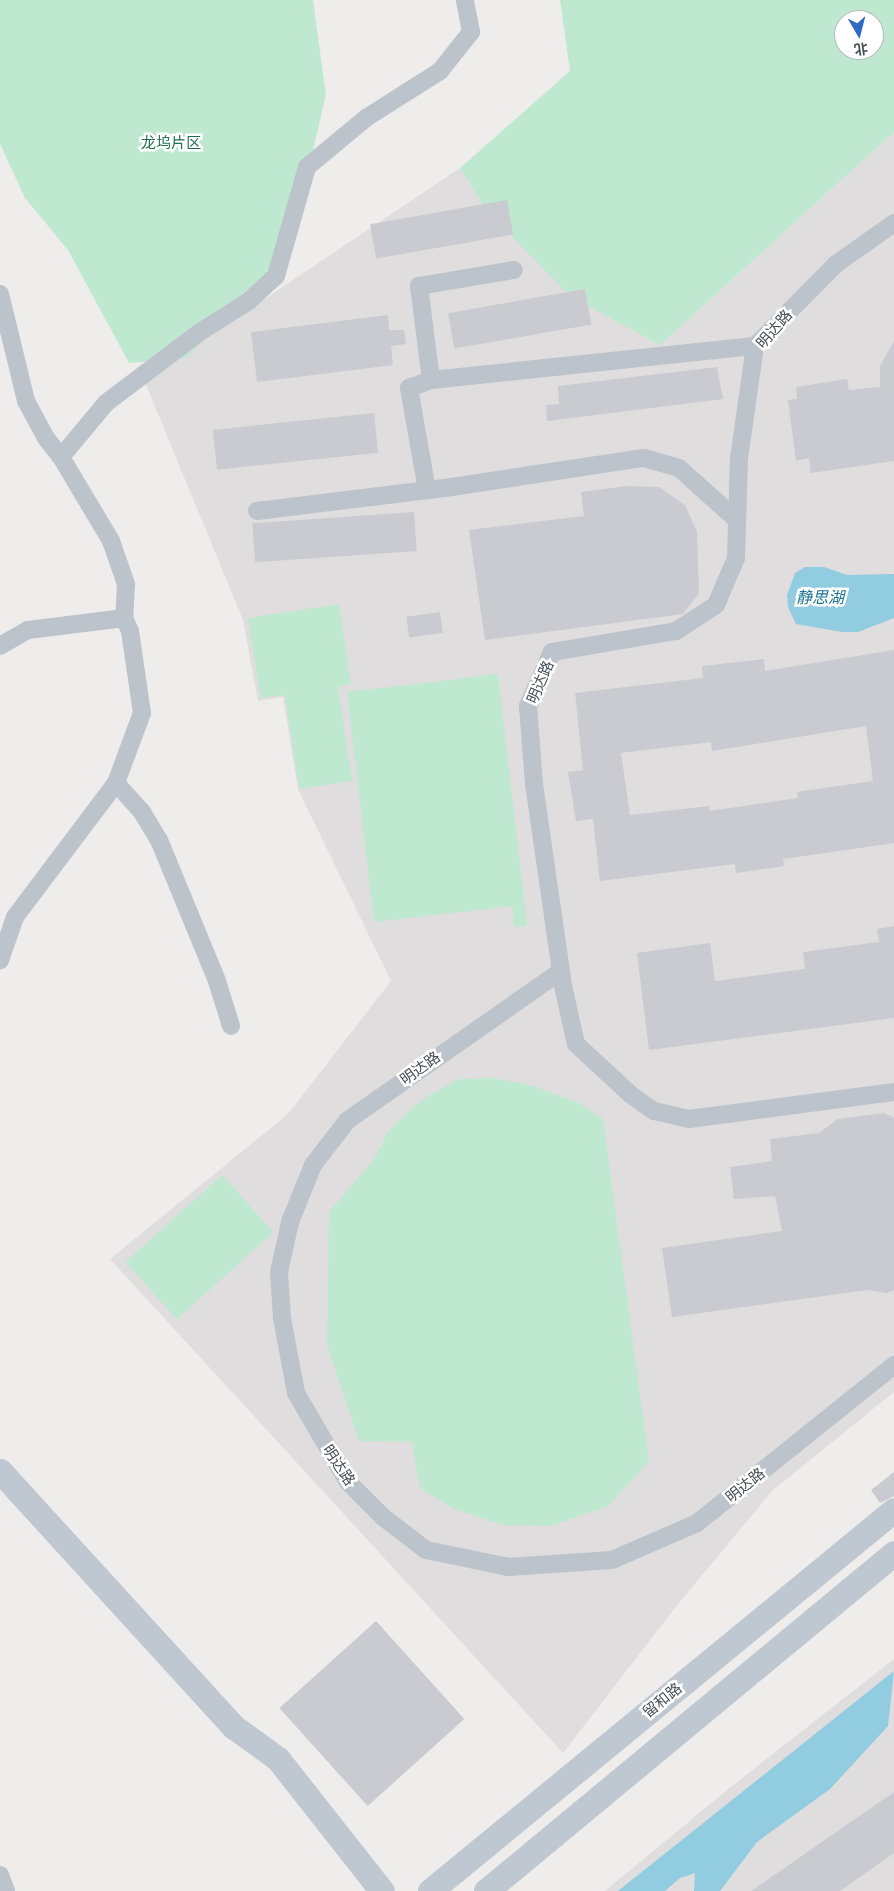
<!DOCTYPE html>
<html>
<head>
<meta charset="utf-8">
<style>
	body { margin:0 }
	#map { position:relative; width:894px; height:1891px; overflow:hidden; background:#efecec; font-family:"Titillium Web","Noto Sans SC",sans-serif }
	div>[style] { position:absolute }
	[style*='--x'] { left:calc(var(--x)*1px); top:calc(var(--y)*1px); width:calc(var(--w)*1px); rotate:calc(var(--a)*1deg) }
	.education>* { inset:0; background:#dfdddd }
	.green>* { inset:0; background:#bfe8d1; transform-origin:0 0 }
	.water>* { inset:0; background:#91cce0 }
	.building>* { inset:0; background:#cacbd0; transform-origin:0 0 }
	.street>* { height:18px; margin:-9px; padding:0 9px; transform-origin:9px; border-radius:9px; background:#bcc3ca }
	.secondary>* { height:25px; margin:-12.5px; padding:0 12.5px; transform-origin:12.5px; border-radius:12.5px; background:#bfc7d1 }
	span { translate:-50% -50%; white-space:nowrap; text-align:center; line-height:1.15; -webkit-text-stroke:5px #fff; paint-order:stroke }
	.park-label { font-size:15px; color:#216e4b }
	.street-label { font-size:15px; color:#474f57 }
	.water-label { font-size:16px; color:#1d7593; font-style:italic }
	.north { position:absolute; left:834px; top:10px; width:50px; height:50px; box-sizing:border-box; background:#fff; border:1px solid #b5b9bc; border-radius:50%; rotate:172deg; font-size:14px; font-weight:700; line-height:20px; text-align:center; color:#474f57 }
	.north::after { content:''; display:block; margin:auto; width:18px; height:22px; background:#2f6ac6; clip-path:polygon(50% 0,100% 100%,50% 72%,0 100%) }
</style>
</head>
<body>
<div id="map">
	<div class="education">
		<i style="clip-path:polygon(894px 132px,894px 1392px,772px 1491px,674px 1609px,563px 1753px,110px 1259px,288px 1114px,391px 981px,298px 789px,283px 697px,258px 701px,243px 620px,144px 380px,460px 168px,486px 210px,660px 345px)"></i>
		<i style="clip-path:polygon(894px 1659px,894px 1891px,605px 1891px,727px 1790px)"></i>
	</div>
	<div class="green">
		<i style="clip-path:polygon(0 0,313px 0,326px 95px,312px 154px,303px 215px,279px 275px,225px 318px,186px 358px,129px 363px,68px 250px,25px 198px,0 144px)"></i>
		<i style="clip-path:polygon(evenodd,560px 0,894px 0,894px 132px,660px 345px,570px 296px,486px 210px,460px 168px,570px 71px,560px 0,844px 20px,874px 20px,874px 50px,844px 50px,844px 20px)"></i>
		<i style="clip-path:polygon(339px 604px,351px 684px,338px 687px,352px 781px,299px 789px,285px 695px,261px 698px,248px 618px)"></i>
		<i style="clip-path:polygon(498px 674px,527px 925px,514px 927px,512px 906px,374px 922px,347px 692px)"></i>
		<i style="clip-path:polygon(492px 1078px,530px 1085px,579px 1103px,603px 1119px,649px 1461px,608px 1506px,551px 1526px,502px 1525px,452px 1508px,420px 1488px,412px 1442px,359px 1441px,327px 1345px,329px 1212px,374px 1159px,389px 1130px,408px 1112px,429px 1095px,459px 1079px)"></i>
		<i style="left:222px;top:1175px;width:77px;height:130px;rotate:48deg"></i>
	</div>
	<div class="water">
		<i style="clip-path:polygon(805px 567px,824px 567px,847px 575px,894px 574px,894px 618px,858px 632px,842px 632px,796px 624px,788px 607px,787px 595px,795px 573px)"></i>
		<i style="clip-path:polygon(894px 1671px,888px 1726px,830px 1789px,757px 1842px,720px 1891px,694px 1891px,695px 1873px,680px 1878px,665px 1891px,618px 1891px)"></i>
	</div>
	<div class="building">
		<i style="left:507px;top:200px;width:35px;height:139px;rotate:80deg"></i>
		<i style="left:585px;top:289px;width:36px;height:139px;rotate:80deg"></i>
		<i style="clip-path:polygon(388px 315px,389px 330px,404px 330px,406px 344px,391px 346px,393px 365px,257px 382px,251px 332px)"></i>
		<i style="clip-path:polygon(894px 341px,894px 461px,811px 473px,809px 458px,796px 461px,788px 400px,797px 399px,796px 387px,847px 379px,849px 390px,880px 387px,880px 366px)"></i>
		<i style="clip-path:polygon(717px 367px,723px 399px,547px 421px,546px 405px,559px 404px,558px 386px)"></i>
		<i style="left:374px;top:413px;width:40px;height:162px;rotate:84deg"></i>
		<i style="clip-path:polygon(627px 486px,659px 487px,685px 505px,697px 532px,699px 593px,683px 614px,485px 640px,469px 530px,584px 516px,581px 492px)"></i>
		<i style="left:414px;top:512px;width:39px;height:162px;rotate:86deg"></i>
		<i style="left:440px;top:612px;width:21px;height:34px;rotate:82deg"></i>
		<i style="clip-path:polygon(evenodd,894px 650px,894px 843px,783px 859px,784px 866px,736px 873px,735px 864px,600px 881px,593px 819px,576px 821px,568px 772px,583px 770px,575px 693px,703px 678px,702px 666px,764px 659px,765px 671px,894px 650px,866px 726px,873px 781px,797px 792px,798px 798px,709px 811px,709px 806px,630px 815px,621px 753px,711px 742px,712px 751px,866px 726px)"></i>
		<i style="clip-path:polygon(894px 926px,894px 1018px,649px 1050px,637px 953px,710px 943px,715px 981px,805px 969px,803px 952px,879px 942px,877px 929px)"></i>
		<i style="clip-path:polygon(884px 1113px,894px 1118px,894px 1290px,887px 1293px,867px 1290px,672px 1317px,662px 1248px,782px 1231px,775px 1196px,734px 1199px,730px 1167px,772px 1161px,770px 1139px,819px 1133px,838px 1119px)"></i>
		<i style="clip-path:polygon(894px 1472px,894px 1496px,880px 1503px,871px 1490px)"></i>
		<i style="left:376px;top:1621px;width:132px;height:130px;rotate:48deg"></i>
		<i style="clip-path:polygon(894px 1792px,894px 1853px,840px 1891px,751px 1891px)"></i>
	</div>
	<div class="street">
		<i style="--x:894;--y:223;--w:71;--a:144.7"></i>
		<i style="--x:836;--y:264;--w:115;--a:134.6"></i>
		<i style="--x:755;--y:346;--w:113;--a:98.1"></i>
		<i style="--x:739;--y:458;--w:100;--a:91.7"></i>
		<i style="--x:736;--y:558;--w:51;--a:113.1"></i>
		<i style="--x:716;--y:605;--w:48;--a:147"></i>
		<i style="--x:676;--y:631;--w:126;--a:170.4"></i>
		<i style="--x:552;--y:652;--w:59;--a:114"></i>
		<i style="--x:528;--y:706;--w:78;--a:85.6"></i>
		<i style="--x:534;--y:784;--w:204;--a:81.8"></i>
		<i style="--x:563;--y:986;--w:59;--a:77.4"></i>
		<i style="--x:576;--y:1044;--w:75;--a:42.8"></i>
		<i style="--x:631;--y:1095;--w:28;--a:35"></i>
		<i style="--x:654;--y:1111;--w:36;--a:13"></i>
		<i style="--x:689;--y:1119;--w:207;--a:-7.5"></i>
		<i style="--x:0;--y:294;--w:110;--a:76.3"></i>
		<i style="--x:26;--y:401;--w:42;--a:61.6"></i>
		<i style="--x:46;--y:438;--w:24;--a:52"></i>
		<i style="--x:61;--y:457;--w:98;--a:59.2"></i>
		<i style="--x:111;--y:541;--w:46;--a:70.8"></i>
		<i style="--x:126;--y:584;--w:34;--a:93"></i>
		<i style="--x:124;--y:618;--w:14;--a:65"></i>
		<i style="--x:130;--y:631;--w:83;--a:81.7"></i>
		<i style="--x:142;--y:713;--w:75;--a:110.4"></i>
		<i style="--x:116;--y:783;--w:168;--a:127"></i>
		<i style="--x:15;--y:917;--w:46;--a:109.2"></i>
		<i style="--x:431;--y:380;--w:326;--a:-6"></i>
		<i style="--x:61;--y:457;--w:70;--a:-50.2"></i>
		<i style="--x:106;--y:403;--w:118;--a:-37.1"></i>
		<i style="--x:200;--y:332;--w:58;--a:-32.3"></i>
		<i style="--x:249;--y:301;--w:37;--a:-43"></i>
		<i style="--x:276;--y:276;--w:113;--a:-74.1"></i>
		<i style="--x:307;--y:167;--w:77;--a:-39.7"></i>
		<i style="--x:366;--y:118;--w:88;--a:-32.4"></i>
		<i style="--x:440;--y:71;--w:50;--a:-51.5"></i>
		<i style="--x:471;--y:32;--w:33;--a:-101"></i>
		<i style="--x:427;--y:490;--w:104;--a:-100"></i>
		<i style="--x:409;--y:388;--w:23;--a:-20"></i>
		<i style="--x:431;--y:380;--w:95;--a:-97.3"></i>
		<i style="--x:419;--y:286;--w:96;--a:-9.6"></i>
		<i style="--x:257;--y:511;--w:189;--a:-7"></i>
		<i style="--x:445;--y:488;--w:201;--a:-8.6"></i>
		<i style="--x:644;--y:458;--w:36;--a:16"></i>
		<i style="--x:679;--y:468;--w:78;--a:41.9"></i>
		<i style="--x:0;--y:646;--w:32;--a:-30"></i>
		<i style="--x:28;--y:630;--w:97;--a:-7.1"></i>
		<i style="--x:116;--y:783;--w:39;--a:48"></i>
		<i style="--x:142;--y:812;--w:33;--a:59"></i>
		<i style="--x:159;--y:840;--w:152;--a:67.6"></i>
		<i style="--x:217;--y:981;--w:47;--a:72.7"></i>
		<i style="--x:561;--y:971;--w:261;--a:145"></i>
		<i style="--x:347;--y:1121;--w:56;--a:127.7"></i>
		<i style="--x:313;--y:1165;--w:61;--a:112"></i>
		<i style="--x:290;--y:1222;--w:51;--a:102.4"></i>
		<i style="--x:279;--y:1272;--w:46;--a:86.3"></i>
		<i style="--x:282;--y:1318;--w:76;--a:79.4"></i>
		<i style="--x:296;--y:1393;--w:103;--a:59.7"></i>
		<i style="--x:348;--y:1482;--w:49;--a:45"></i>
		<i style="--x:383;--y:1517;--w:54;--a:37.5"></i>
		<i style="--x:426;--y:1550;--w:85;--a:11.6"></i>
		<i style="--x:509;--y:1567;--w:103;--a:-3.9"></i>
		<i style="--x:612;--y:1560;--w:93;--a:-23.5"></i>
		<i style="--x:697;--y:1523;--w:253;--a:-38.7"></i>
		<i style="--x:0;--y:1875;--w:17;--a:69"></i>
	</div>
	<div class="secondary">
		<i style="--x:0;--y:1471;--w:347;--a:47.6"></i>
		<i style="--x:234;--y:1727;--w:54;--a:36"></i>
		<i style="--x:278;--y:1759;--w:168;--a:51.8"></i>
		<i style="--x:430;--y:1891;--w:600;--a:-39.39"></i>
		<i style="--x:486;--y:1891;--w:530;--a:-39.64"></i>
	</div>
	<div class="park-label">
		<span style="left:171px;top:143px">龙坞片区</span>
	</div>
	<div class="street-label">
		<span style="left:774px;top:329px;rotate:-49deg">明达路</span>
		<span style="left:540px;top:682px;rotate:-67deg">明达路</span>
		<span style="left:420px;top:1068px;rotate:-36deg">明达路</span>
		<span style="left:339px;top:1465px;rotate:56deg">明达路</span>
		<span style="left:745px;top:1485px;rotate:-39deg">明达路</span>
		<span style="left:662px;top:1700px;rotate:-39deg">留和路</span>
	</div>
	<div class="water-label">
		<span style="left:820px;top:597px">静思湖</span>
	</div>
	<div class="north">北</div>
</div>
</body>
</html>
